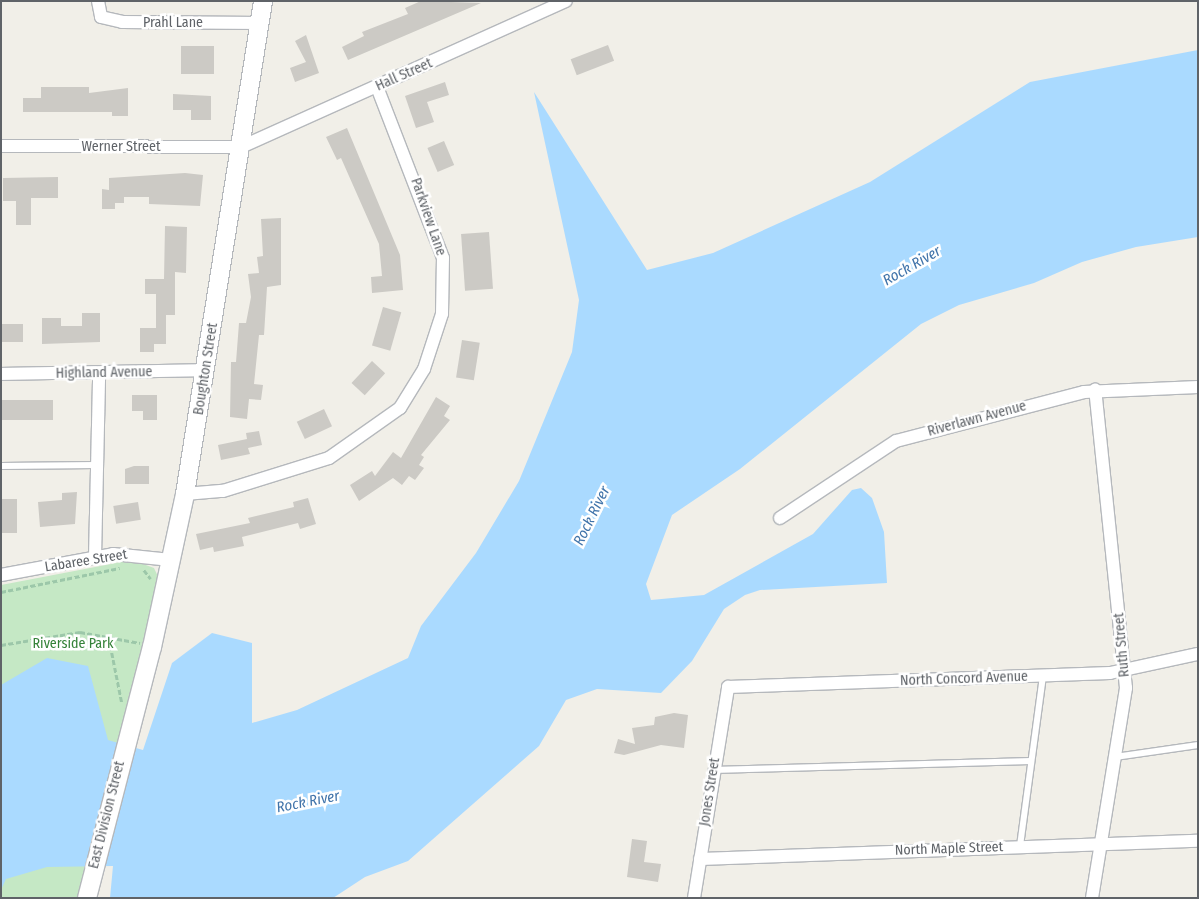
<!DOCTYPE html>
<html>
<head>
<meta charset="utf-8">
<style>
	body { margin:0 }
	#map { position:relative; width:1199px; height:899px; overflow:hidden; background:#f1efe8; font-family:"Fira Sans Condensed",sans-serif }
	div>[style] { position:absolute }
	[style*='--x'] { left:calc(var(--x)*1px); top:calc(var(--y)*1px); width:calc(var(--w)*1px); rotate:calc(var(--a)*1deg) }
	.green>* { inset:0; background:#c5e8c5 }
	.water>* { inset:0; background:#aadaff }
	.building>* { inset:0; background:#cccac5; transform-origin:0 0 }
	.path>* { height:2.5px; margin-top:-1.25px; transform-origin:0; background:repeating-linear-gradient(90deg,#9cc7a9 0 5px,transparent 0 7.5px) }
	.roads { filter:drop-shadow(1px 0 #b5b8bc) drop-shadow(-1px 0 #b5b8bc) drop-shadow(0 1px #b5b8bc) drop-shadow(0 -1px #b5b8bc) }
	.lane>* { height:6px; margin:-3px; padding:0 3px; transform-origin:3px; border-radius:3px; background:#fff }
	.street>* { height:12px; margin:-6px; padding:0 6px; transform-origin:6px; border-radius:6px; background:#fff }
	.secondary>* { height:18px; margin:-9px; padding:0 9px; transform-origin:9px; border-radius:9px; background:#fff }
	span { translate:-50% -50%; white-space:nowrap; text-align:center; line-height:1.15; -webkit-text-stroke:5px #fff; paint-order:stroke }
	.street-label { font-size:14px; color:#5f6368 }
	.park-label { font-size:14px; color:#348238 }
	.water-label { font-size:15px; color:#4174aa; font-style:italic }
	.frame { position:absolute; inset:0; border:2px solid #5f6368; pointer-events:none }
</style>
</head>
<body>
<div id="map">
	<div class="green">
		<i style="clip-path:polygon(132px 560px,154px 568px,160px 581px,81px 898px,1px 898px,1px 585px)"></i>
	</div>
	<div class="water">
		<i style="clip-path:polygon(1198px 50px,1198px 237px,1136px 247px,1082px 262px,1034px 283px,959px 305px,921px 324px,740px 469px,672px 515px,646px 584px,651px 600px,704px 595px,813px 534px,852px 490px,861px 488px,872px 498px,884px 532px,887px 583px,760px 590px,745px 595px,724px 609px,692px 661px,661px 693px,597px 689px,566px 700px,539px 746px,408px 861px,365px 877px,333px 898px,110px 898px,113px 866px,47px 867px,6px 879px,1px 890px,1px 685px,47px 658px,88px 666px,108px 740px,143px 750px,172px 663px,212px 633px,252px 643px,252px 723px,297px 710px,408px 658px,421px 626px,476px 553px,519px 481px,572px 352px,579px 300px,534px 92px,647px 270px,713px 253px,870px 182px,1030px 82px)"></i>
	</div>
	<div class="building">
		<i style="clip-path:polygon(421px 1px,481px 3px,348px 60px,342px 47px,364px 36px,362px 32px,408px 14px,405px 8px)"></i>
		<i style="clip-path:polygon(306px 35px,319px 73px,295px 82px,290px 68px,306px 62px,295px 41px)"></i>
		<i style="left:608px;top:45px;width:17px;height:40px;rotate:69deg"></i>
		<i style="left:181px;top:46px;width:33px;height:28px"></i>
		<i style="clip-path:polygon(445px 82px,449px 95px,427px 102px,434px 122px,416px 128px,405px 96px)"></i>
		<i style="clip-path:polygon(41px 87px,89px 87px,89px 93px,128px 88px,128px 116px,112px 116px,112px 112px,23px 112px,23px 98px,41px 98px)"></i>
		<i style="clip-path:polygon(173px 94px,211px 96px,211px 120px,191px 120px,191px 110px,173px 110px)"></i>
		<i style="clip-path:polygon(347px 128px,400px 255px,403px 290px,372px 293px,371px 277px,382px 276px,379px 244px,341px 158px,337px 160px,326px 137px)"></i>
		<i style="left:444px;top:141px;width:26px;height:18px;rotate:67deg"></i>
		<i style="clip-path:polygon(185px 173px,203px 175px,200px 206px,149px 204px,149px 197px,124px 197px,124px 203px,115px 203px,115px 209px,102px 209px,102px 189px,109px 190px,109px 178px)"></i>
		<i style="clip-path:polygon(58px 177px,58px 198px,31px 198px,31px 225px,16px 225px,16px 201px,3px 201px,3px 178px)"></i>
		<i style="clip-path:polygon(281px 218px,281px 285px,267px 287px,264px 335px,259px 335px,254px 384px,263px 385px,261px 400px,249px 399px,247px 419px,230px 417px,231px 362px,236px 362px,239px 323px,246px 323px,251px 297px,248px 274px,259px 273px,257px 257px,263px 256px,261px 219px)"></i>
		<i style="clip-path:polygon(165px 226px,187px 227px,186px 273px,175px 272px,175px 315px,166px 315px,166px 344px,154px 344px,154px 352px,140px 352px,140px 328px,156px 328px,156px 294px,145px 294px,145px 279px,164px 279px)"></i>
		<i style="left:489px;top:232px;width:57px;height:28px;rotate:86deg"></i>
		<i style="left:383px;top:307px;width:19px;height:40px;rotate:16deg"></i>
		<i style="clip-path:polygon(82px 313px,100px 313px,100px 342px,42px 344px,42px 318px,61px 318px,61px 326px,82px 326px)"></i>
		<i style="left:23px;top:324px;width:18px;height:22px;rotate:90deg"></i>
		<i style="left:462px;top:340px;width:18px;height:38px;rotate:9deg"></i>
		<i style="left:372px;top:361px;width:18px;height:30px;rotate:43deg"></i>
		<i style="clip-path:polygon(132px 395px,157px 395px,157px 420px,143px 420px,143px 411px,132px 411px)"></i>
		<i style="clip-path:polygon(436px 397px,450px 406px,444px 416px,450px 420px,421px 455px,424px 457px,419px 465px,424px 468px,415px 480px,409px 476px,402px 485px,393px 478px,359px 501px,350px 485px,372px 471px,375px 476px,393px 452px,401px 458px)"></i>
		<i style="left:53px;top:400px;width:20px;height:52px;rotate:90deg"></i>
		<i style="left:324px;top:409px;width:19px;height:30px;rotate:65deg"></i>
		<i style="clip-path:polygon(259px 431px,262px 445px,248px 448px,250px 454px,221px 460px,218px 445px,247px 439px,246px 433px)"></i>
		<i style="clip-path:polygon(134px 466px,149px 466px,149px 484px,125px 484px,125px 469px)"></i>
		<i style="clip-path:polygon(77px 492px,75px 524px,40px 527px,38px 502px,62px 500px,62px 493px)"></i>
		<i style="clip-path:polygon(308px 498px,316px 524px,300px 529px,298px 523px,242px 537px,244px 546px,214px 552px,213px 547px,200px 550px,196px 534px,250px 523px,248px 518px,294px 507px,293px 502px)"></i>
		<i style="left:1px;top:499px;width:16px;height:34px"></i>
		<i style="left:138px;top:502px;width:18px;height:25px;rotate:81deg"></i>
		<i style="clip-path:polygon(674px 713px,688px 715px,684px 748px,661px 745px,624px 755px,614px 753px,618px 739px,635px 744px,632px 728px,654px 725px,655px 717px)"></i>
		<i style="clip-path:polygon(632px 839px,647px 841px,644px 862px,661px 864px,658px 882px,627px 877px)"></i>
	</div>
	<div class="path">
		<i style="--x:144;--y:570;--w:11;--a:52"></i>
		<i style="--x:1;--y:592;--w:121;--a:-11.4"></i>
		<i style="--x:109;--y:638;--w:66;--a:78.7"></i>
		<i style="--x:1;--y:645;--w:80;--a:-9.3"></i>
		<i style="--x:80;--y:632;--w:61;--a:10.4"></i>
	</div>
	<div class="roads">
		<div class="lane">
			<i style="--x:1;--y:466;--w:95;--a:-0.6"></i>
			<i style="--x:1115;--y:757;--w:84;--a:-8.2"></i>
			<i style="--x:713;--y:770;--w:318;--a:-1.6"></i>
			<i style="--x:1020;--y:846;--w:172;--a:-82.3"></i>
		</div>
		<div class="street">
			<i style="--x:98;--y:1;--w:16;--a:79"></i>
			<i style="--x:101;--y:17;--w:22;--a:13"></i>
			<i style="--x:122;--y:22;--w:140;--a:0.4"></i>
			<i style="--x:1;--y:146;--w:240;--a:0.2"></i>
			<i style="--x:241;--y:147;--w:356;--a:-24.2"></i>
			<i style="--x:1;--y:374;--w:205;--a:-1.1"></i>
			<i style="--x:185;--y:494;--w:38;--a:-5"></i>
			<i style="--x:223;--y:491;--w:111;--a:-17.3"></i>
			<i style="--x:329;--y:458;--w:87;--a:-35.2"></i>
			<i style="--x:400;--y:408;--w:46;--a:-58.4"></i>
			<i style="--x:424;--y:369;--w:58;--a:-71.9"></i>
			<i style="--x:442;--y:314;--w:56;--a:-89"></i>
			<i style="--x:443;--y:258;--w:183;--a:-111.1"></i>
			<i style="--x:780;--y:518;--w:139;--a:-33.6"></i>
			<i style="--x:896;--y:441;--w:194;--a:-14.6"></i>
			<i style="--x:1084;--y:392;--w:114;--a:-2.5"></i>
			<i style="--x:95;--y:557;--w:182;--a:-88.7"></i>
			<i style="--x:1;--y:575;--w:114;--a:-10.6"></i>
			<i style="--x:113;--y:554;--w:58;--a:5.9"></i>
			<i style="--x:700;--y:859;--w:498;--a:-2.1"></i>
			<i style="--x:694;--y:898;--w:214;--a:-80.8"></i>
			<i style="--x:728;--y:687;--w:382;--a:-2.1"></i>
			<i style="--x:1110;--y:673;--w:90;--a:-12.2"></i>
			<i style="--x:1092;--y:898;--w:213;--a:-80.8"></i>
			<i style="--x:1126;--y:688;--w:300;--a:-95.9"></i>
		</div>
		<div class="secondary">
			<i style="--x:87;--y:898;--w:259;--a:-75.5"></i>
			<i style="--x:152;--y:647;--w:157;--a:-77.8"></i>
			<i style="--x:185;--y:494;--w:499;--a:-81"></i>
		</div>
	</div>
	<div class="street-label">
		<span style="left:173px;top:23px">Prahl Lane</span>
		<span style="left:404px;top:75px;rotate:-24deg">Hall Street</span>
		<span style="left:121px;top:147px">Werner Street</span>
		<span style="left:428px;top:217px;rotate:71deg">Parkview Lane</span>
		<span style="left:206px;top:369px;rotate:-81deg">Boughton Street</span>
		<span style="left:104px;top:373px;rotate:-1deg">Highland Avenue</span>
		<span style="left:977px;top:419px;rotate:-15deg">Riverlawn Avenue</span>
		<span style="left:86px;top:561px;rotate:-9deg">Labaree Street</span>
		<span style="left:1122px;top:645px;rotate:-95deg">Ruth Street</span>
		<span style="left:964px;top:679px;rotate:-2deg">North Concord Avenue</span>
		<span style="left:710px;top:792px;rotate:-81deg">Jones Street</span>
		<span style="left:107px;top:815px;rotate:-76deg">East Division Street</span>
		<span style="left:949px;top:849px;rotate:-2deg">North Maple Street</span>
	</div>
	<div class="park-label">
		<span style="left:73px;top:644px">Riverside Park</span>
	</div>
	<div class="water-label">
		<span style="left:912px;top:266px;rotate:-30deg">Rock River</span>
		<span style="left:592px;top:516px;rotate:-64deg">Rock River</span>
		<span style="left:308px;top:802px;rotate:-11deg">Rock River</span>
	</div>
	<div class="frame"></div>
</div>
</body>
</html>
